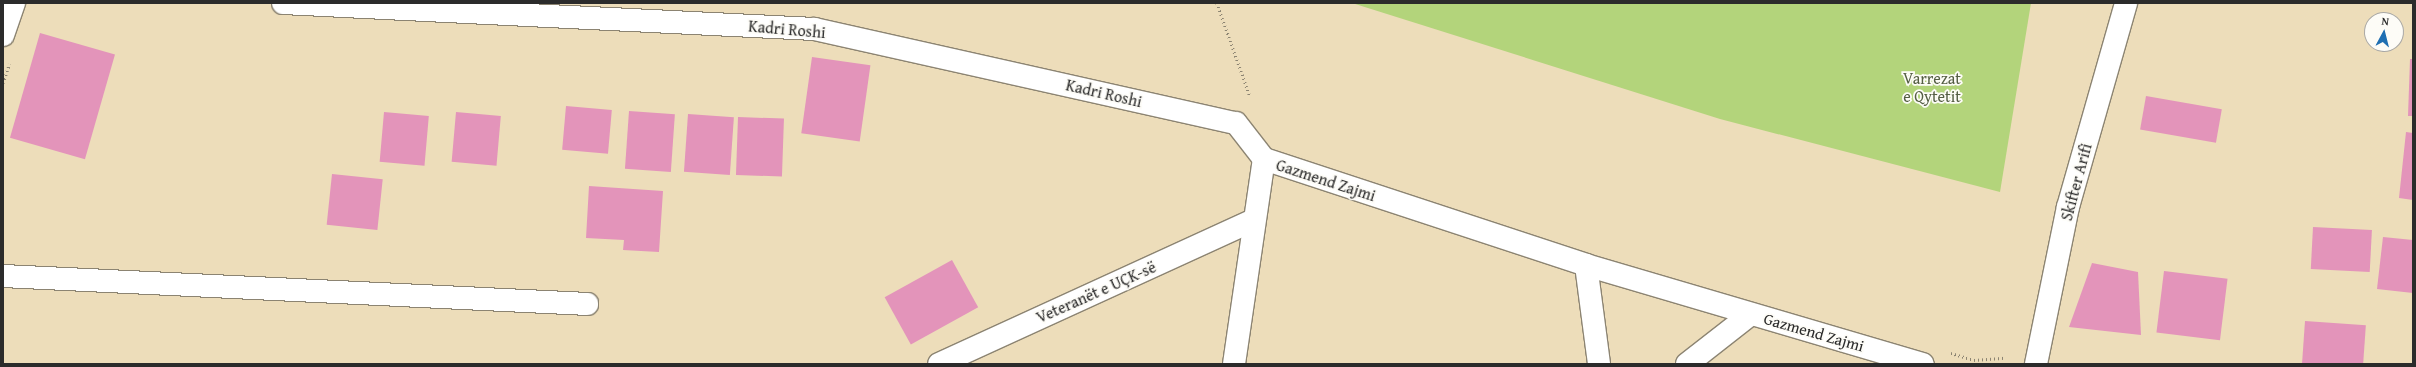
<!DOCTYPE html>
<html>
<head>
<meta charset="utf-8">
<style>
	body { margin:0 }
	#map { position:relative; width:2416px; height:367px; overflow:hidden; background:#edddba; font-family:"Gentium Book Plus",serif }
	div>[style] { position:absolute }
	[style*='--x'] { left:calc(var(--x)*1px); top:calc(var(--y)*1px); width:calc(var(--w)*1px); rotate:calc(var(--a)*1deg) }
	.green>* { inset:0; background:#b3d47b }
	.building>* { inset:0; background:#e394ba; transform-origin:0 0 }
	.path>* { height:2.5px; margin-top:-1.25px; transform-origin:0; background:repeating-linear-gradient(90deg,#8c8472 0 1px,transparent 0 4px) }
	.roads { filter:drop-shadow(1px 0 #8c8472) drop-shadow(-1px 0 #8c8472) drop-shadow(0 1px #8c8472) drop-shadow(0 -1px #8c8472) }
	.minor>* { height:22px; margin:-11px; padding:0 11px; transform-origin:11px; border-radius:11px; background:#fff }
	.major>* { height:22px; margin:-11px; padding:0 11px; transform-origin:11px; border-radius:11px; background:#fff }
	span { translate:-50% -50%; white-space:nowrap; text-align:center; line-height:1.15; -webkit-text-stroke:3.5px #fdfcf7; paint-order:stroke }
	.street-label { font-size:16px; color:#2b2b2b }
	.park-label { font-size:16px; color:#545e43 }
	.frame { position:absolute; inset:0; border:4px solid #2b2b2b; pointer-events:none }
	.north { position:absolute; left:2364px; top:12px; width:40px; height:40px; box-sizing:border-box; background:#fdfcf7; border:1px solid #a9a8a5; border-radius:50%; rotate:7deg; font-size:11px; font-weight:700; line-height:16px; text-align:center; color:#2b2b2b }
	.north::after { content:''; display:block; margin:auto; width:14px; height:18px; background:#1f6fb2; clip-path:polygon(50% 0,100% 100%,50% 72%,0 100%) }
</style>
</head>
<body>
<div id="map">
	<div class="green">
		<i style="clip-path:polygon(1352px 3px,2031px 3px,2000px 192px,1720px 119px)"></i>
	</div>
	<div class="building">
		<i style="left:40px;top:33px;width:78px;height:109px;rotate:16deg"></i>
		<i style="left:812px;top:57px;width:59px;height:77px;rotate:8deg"></i>
		<i style="clip-path:polygon(2410px 59px,2413px 59px,2413px 116px,2408px 116px)"></i>
		<i style="left:2146px;top:96px;width:77px;height:34px;rotate:10deg"></i>
		<i style="left:566px;top:106px;width:46px;height:44px;rotate:5deg"></i>
		<i style="left:629px;top:111px;width:46px;height:58px;rotate:4deg"></i>
		<i style="left:384px;top:112px;width:45px;height:50px;rotate:5deg"></i>
		<i style="left:456px;top:112px;width:45px;height:50px;rotate:5deg"></i>
		<i style="left:688px;top:114px;width:46px;height:58px;rotate:4deg"></i>
		<i style="left:738px;top:117px;width:46px;height:58px;rotate:2deg"></i>
		<i style="clip-path:polygon(2406px 132px,2413px 133px,2413px 200px,2399px 198px)"></i>
		<i style="left:332px;top:174px;width:51px;height:51px;rotate:6deg"></i>
		<i style="clip-path:polygon(589px 186px,663px 191px,659px 252px,623px 250px,624px 240px,586px 238px)"></i>
		<i style="left:2313px;top:227px;width:59px;height:42px;rotate:3deg"></i>
		<i style="clip-path:polygon(2383px 237px,2413px 240px,2413px 293px,2377px 289px)"></i>
		<i style="left:952px;top:260px;width:54px;height:77px;rotate:61deg"></i>
		<i style="clip-path:polygon(2092px 263px,2138px 272px,2141px 335px,2069px 327px)"></i>
		<i style="left:2164px;top:271px;width:64px;height:62px;rotate:7deg"></i>
		<i style="left:2305px;top:321px;width:61px;height:43px;rotate:4deg"></i>
	</div>
	<div class="path">
		<i style="--x:1217;--y:3;--w:99;--a:70.5"></i>
		<i style="--x:3;--y:83;--w:20;--a:-72"></i>
		<i style="--x:1951;--y:353;--w:24;--a:17"></i>
		<i style="--x:1974;--y:360;--w:31;--a:-4"></i>
	</div>
	<div class="roads">
		<div class="minor">
			<i style="--x:283;--y:3;--w:532;--a:2.8"></i>
			<i style="--x:814;--y:29;--w:432;--a:12.6"></i>
			<i style="--x:1236;--y:123;--w:46;--a:52.1"></i>
			<i style="--x:1264;--y:159;--w:339;--a:18.2"></i>
			<i style="--x:1586;--y:265;--w:351;--a:16.4"></i>
			<i style="--x:1586;--y:265;--w:100;--a:82.5"></i>
			<i style="--x:3;--y:276;--w:585;--a:2.74"></i>
			<i style="--x:939;--y:364;--w:345;--a:-24.6"></i>
			<i style="--x:1234;--y:364;--w:207;--a:-81.7"></i>
			<i style="--x:1687;--y:364;--w:81;--a:-38"></i>
			<i style="--x:2036;--y:364;--w:160;--a:-78.5"></i>
			<i style="--x:2068;--y:207;--w:212;--a:-74.1"></i>
		</div>
		<div class="major">
			<i style="--x:3;--y:35;--w:34;--a:-71"></i>
		</div>
	</div>
	<div class="street-label">
		<span style="left:787px;top:29px;rotate:5deg">Kadri Roshi</span>
		<span style="left:1104px;top:93px;rotate:13deg">Kadri Roshi</span>
		<span style="left:1326px;top:180px;rotate:18deg">Gazmend Zajmi</span>
		<span style="left:2076px;top:182px;rotate:-75deg">Skifter Arifi</span>
		<span style="left:1096px;top:292px;rotate:-24deg">Veteranët e UÇK-së</span>
		<span style="left:1814px;top:332px;rotate:16deg">Gazmend Zajmi</span>
	</div>
	<div class="park-label">
		<span style="left:1932px;top:87px">Varrezat<br>e Qytetit</span>
	</div>
	<div class="frame"></div>
	<div class="north">N</div>
</div>
</body>
</html>
